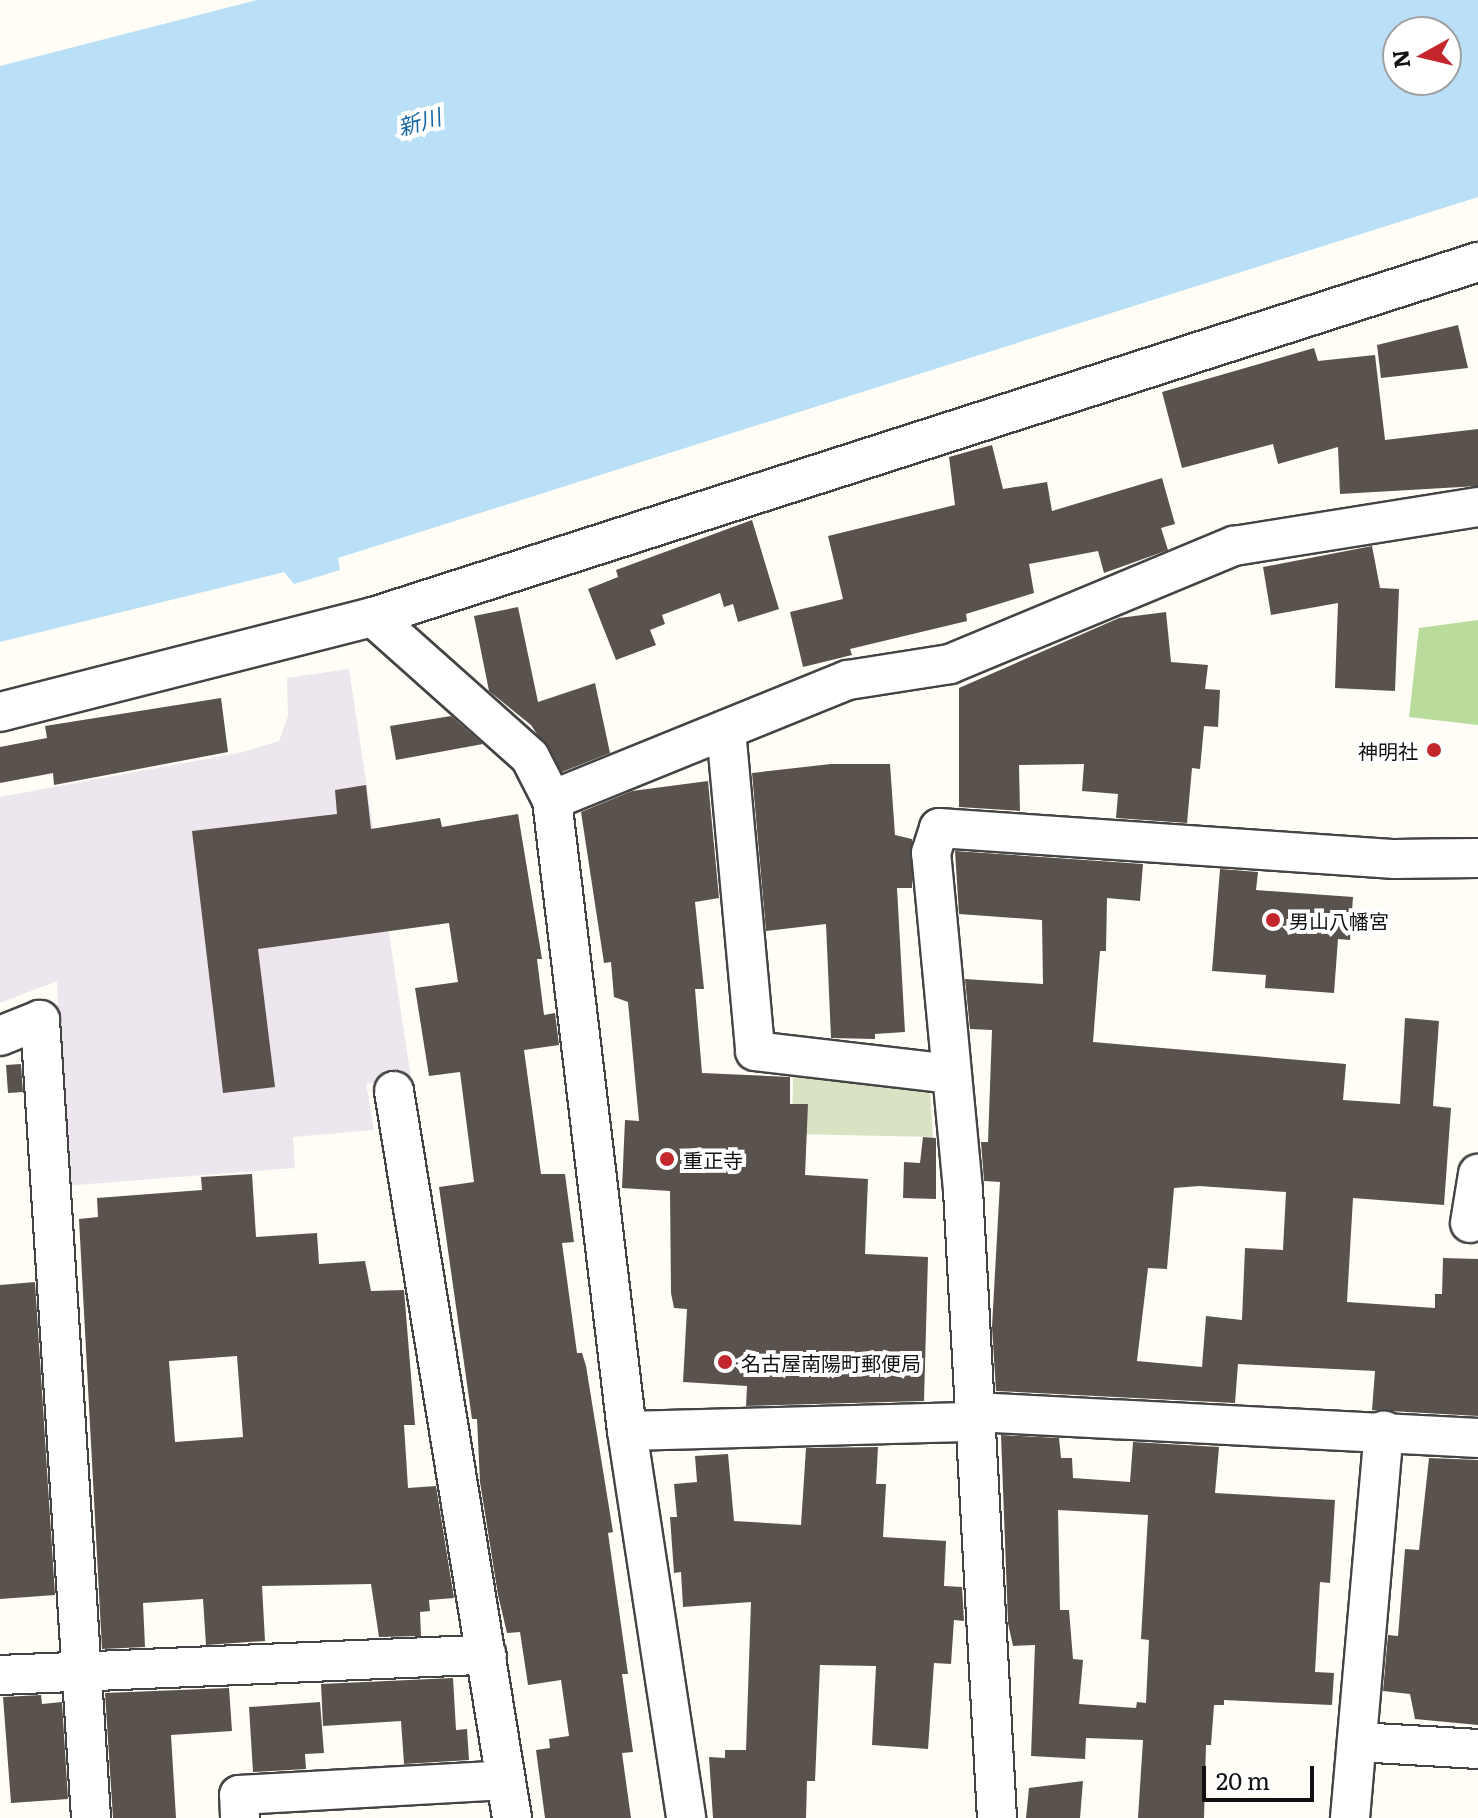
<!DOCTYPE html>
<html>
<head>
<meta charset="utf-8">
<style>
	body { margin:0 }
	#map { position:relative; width:1478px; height:1818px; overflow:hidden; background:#fffdf5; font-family:Literata,"Noto Sans JP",serif }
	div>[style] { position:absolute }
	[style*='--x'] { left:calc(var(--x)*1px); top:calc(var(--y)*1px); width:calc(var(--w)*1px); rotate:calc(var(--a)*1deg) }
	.industrial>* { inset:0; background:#eee6ef }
	.forest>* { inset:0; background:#b9dc9c }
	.cemetery>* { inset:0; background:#d9e3c4 }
	.water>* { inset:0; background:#b9e0f7 }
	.building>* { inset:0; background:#5a524d; transform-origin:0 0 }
	.roads { filter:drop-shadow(2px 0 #444) drop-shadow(-2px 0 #444) drop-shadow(0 2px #444) drop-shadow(0 -2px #444) }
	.minor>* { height:38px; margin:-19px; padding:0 19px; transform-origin:19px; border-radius:19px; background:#fff }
	.dots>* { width:22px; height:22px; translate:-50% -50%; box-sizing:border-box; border:4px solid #fff; border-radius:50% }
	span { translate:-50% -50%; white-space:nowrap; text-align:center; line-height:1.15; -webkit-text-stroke:8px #fff; paint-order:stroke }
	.poi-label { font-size:20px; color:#111 }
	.right { translate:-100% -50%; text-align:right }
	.left { translate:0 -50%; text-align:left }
	.water-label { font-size:22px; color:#1768a6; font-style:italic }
	.north { position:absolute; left:1382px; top:16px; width:80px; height:80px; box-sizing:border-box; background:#fff; border:2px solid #a0a0a0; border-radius:50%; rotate:262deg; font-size:22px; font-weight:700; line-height:32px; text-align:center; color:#111 }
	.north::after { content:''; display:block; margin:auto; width:28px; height:36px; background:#c4262e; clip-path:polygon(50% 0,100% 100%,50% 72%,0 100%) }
	.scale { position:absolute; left:1202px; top:1766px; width:112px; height:36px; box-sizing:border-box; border:4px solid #111; border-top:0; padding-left:10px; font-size:24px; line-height:28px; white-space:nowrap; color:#111; -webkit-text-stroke:6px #fff; paint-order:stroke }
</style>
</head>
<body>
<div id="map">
	<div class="industrial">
		<i style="clip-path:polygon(349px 669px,411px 1078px,366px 1084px,374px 1130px,293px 1137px,295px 1168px,63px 1186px,57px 981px,0 1003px,0 797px,239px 753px,279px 741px,288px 716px,287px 678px)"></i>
	</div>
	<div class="forest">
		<i style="clip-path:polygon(1478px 620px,1478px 725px,1409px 717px,1419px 628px)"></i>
	</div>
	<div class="cemetery">
		<i style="clip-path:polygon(793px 1075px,930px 1091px,933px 1137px,792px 1134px)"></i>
	</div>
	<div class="water">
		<i style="clip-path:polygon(evenodd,257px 0,1478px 0,1478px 197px,338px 558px,340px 570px,294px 584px,284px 572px,0 642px,0 66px,257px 0,1398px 32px,1446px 32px,1446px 80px,1398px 80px,1398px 32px)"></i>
	</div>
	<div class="building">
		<i style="clip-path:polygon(1458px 325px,1468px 368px,1381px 378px,1377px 345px)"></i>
		<i style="clip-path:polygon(1314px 348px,1318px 361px,1375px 355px,1385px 440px,1478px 429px,1478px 486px,1340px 494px,1338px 447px,1278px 464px,1273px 444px,1182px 468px,1162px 392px)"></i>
		<i style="clip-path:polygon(992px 445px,1003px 489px,1047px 482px,1052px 511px,1162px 478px,1175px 524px,1161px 528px,1168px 550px,1104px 573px,1098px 551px,1029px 564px,1034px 593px,966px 614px,967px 621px,850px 649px,852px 655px,803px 667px,790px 612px,843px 599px,828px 536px,955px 505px,949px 457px)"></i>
		<i style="clip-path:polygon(752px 520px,779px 609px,738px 622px,733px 604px,724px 607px,720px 593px,662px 615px,665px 624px,650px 630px,656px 645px,616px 660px,588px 589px,618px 577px,616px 570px)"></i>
		<i style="clip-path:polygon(1372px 546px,1380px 588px,1399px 589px,1395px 691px,1335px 688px,1338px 603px,1271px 615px,1263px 567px)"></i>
		<i style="clip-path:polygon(518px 607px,538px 702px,595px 683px,610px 753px,562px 772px,531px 725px,489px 691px,474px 616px)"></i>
		<i style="clip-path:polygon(1166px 612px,1171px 662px,1208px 665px,1205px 689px,1220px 690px,1218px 727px,1204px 726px,1200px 769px,1192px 768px,1187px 823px,1116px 818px,1118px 794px,1082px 791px,1084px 764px,1019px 765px,1020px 811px,959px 807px,959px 688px,1119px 618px)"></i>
		<i style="clip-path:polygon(221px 698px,228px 752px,54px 785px,53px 773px,0 783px,0 747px,47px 738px,45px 726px)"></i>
		<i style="clip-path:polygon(451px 716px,483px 744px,396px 760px,390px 726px)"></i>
		<i style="clip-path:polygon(831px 764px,890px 764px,895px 835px,912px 839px,912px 888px,897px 888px,905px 1032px,875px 1034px,875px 1039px,831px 1038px,826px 924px,766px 931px,752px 773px)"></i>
		<i style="clip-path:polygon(708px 781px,719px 898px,695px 902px,704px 989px,695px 989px,702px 1073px,790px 1077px,790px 1104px,808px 1104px,805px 1175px,868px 1179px,865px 1254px,928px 1257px,924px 1401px,746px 1406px,747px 1386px,683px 1382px,687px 1309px,674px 1308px,671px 1293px,670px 1191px,622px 1188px,625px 1120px,639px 1121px,628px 1002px,614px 997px,611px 962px,604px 963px,581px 812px,632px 791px)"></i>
		<i style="clip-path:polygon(366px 785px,371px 829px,440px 818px,442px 827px,518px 814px,542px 959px,537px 959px,544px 1015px,555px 1013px,559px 1045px,524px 1050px,541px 1174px,565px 1174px,574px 1242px,562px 1243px,577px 1353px,582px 1353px,586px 1366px,613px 1532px,608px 1533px,628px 1674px,622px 1674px,633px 1752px,622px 1753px,631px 1818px,545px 1818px,536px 1750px,550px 1748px,549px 1739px,569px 1736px,561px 1680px,528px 1685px,520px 1632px,507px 1633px,498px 1595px,480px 1482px,477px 1419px,472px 1419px,439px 1187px,474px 1182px,460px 1072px,429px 1076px,415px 988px,458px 982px,449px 923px,258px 949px,275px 1087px,223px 1093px,192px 831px,337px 814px,335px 790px)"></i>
		<i style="clip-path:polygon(evenodd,955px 851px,1143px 864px,1140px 901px,1107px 898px,1106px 951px,1100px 951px,1093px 1042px,1346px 1064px,1343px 1100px,1400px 1104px,1405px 1018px,1439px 1021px,1433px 1106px,1451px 1108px,1444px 1205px,1353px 1198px,1347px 1302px,1435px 1308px,1435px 1294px,1442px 1294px,1443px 1258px,1478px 1259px,1478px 1416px,1372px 1410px,1375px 1371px,1238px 1364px,1235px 1403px,996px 1391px,992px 1327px,1000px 1182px,984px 1181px,981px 1142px,988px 1142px,992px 1030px,970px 1029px,965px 979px,1043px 984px,1042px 920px,959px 914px,955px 851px,1199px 1186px,1286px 1192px,1283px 1250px,1245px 1248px,1242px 1320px,1206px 1316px,1202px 1367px,1137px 1361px,1148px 1268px,1167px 1269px,1174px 1188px,1199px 1186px)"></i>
		<i style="clip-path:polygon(1220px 869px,1258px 872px,1256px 890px,1353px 897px,1350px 940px,1338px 939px,1334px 993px,1265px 988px,1266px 975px,1212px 971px)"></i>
		<i style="left:21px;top:1064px;width:28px;height:15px;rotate:86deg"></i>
		<i style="clip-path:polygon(923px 1137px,936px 1138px,936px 1199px,903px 1198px,904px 1162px,920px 1163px)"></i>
		<i style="clip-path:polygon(evenodd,252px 1174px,256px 1237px,317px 1233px,319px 1264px,365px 1261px,371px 1291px,404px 1290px,415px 1425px,404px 1425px,408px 1488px,436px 1486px,454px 1598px,429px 1600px,430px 1611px,420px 1612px,421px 1636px,379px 1637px,371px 1584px,262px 1586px,265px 1641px,206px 1645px,203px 1599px,143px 1603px,145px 1647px,102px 1649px,79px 1219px,98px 1217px,97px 1198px,202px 1190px,201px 1177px,252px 1174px,237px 1356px,243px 1437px,175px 1442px,169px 1361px,237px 1356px)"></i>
		<i style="clip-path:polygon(35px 1282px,55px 1595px,0 1599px,0 1285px)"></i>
		<i style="clip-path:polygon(evenodd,1001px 1435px,1059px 1438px,1061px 1458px,1072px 1458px,1073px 1478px,1130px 1482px,1133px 1442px,1219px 1447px,1215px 1493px,1335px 1500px,1330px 1583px,1320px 1582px,1315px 1672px,1334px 1673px,1332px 1705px,1224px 1700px,1224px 1705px,1214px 1705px,1211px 1745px,1206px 1745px,1204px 1818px,1138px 1818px,1143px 1740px,1086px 1738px,1085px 1759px,1031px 1756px,1035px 1645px,1013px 1646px,1008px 1623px,1001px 1435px,1058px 1510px,1148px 1515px,1141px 1639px,1149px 1640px,1146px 1703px,1137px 1702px,1136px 1708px,1079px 1704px,1083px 1660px,1073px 1659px,1069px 1610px,1060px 1610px,1058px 1510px)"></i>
		<i style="clip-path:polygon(878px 1447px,876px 1484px,886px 1484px,883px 1537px,946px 1541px,944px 1586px,962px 1587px,964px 1621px,954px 1620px,951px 1664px,934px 1663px,928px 1749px,872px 1745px,876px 1666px,820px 1665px,815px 1781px,807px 1781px,806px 1818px,713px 1818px,709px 1757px,725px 1758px,725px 1750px,746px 1750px,751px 1602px,683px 1607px,681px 1572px,674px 1573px,670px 1517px,677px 1517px,674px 1484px,697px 1482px,695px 1456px,728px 1454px,734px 1521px,801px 1525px,806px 1448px)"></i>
		<i style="clip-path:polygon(1429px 1458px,1478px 1460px,1478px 1725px,1415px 1719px,1410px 1694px,1383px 1691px,1388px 1635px,1398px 1636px,1405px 1549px,1419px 1550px)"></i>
		<i style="clip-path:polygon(453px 1678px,456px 1730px,467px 1729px,469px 1760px,404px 1764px,401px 1721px,323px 1726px,321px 1684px)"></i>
		<i style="clip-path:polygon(229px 1688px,232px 1731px,171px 1735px,176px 1818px,113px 1818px,105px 1693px)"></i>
		<i style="clip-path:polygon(41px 1695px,42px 1704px,62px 1702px,68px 1799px,11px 1803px,3px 1697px)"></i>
		<i style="clip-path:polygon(320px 1702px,324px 1753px,305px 1754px,306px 1769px,253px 1772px,249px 1707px)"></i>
		<i style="clip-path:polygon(1083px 1781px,1080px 1818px,1026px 1818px,1029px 1788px)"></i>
	</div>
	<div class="roads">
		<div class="minor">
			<i style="--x:373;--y:617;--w:210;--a:41.7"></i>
			<i style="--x:530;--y:757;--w:48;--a:62.9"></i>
			<i style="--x:552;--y:800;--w:635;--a:83.22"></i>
			<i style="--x:627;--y:1431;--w:391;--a:81.3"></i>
			<i style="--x:0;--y:712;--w:385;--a:-14.3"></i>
			<i style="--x:373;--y:617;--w:1161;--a:-17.81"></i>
			<i style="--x:726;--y:730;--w:322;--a:84.8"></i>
			<i style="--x:755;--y:1051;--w:197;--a:6.7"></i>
			<i style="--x:552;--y:800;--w:319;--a:-22.1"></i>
			<i style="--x:848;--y:680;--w:103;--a:-8.9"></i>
			<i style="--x:950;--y:664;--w:308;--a:-22.6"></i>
			<i style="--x:1234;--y:546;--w:247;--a:-9.1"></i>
			<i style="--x:0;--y:1036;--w:43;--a:-21.8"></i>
			<i style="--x:40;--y:1020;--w:800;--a:86.34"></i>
			<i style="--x:394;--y:1091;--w:737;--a:80.78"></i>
			<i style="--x:1470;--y:1223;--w:50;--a:-80.7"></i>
			<i style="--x:975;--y:1412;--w:504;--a:2.96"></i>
			<i style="--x:627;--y:1431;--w:349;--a:-1.5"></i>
			<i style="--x:0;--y:1675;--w:487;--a:-2.4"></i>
			<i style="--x:1357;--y:1742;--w:121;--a:3.3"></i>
			<i style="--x:240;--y:1818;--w:23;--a:-92"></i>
			<i style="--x:239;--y:1795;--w:267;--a:-3.2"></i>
			<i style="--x:997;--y:1818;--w:629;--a:-93.1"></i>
			<i style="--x:963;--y:1190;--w:339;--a:-95.4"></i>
			<i style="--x:931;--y:853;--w:26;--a:-72"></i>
			<i style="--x:939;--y:828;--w:457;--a:3.9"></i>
			<i style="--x:1395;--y:859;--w:83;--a:-0.7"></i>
			<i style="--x:1350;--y:1818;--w:389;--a:-85"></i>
		</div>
	</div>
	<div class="dots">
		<i style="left:1434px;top:750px;background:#c4262e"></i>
		<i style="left:1273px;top:920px;background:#c4262e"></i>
		<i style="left:667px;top:1159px;background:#c4262e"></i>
		<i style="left:725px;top:1362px;background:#c4262e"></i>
	</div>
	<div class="poi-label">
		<span class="right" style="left:1418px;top:750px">神明社</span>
		<span class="left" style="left:1289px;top:920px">男山八幡宮</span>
		<span class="left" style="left:683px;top:1159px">重正寺</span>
		<span class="left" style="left:741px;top:1362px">名古屋南陽町郵便局</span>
	</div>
	<div class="water-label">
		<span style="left:419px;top:121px;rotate:-16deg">新川</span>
	</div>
	<div class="north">N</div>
	<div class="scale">20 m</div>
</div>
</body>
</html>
